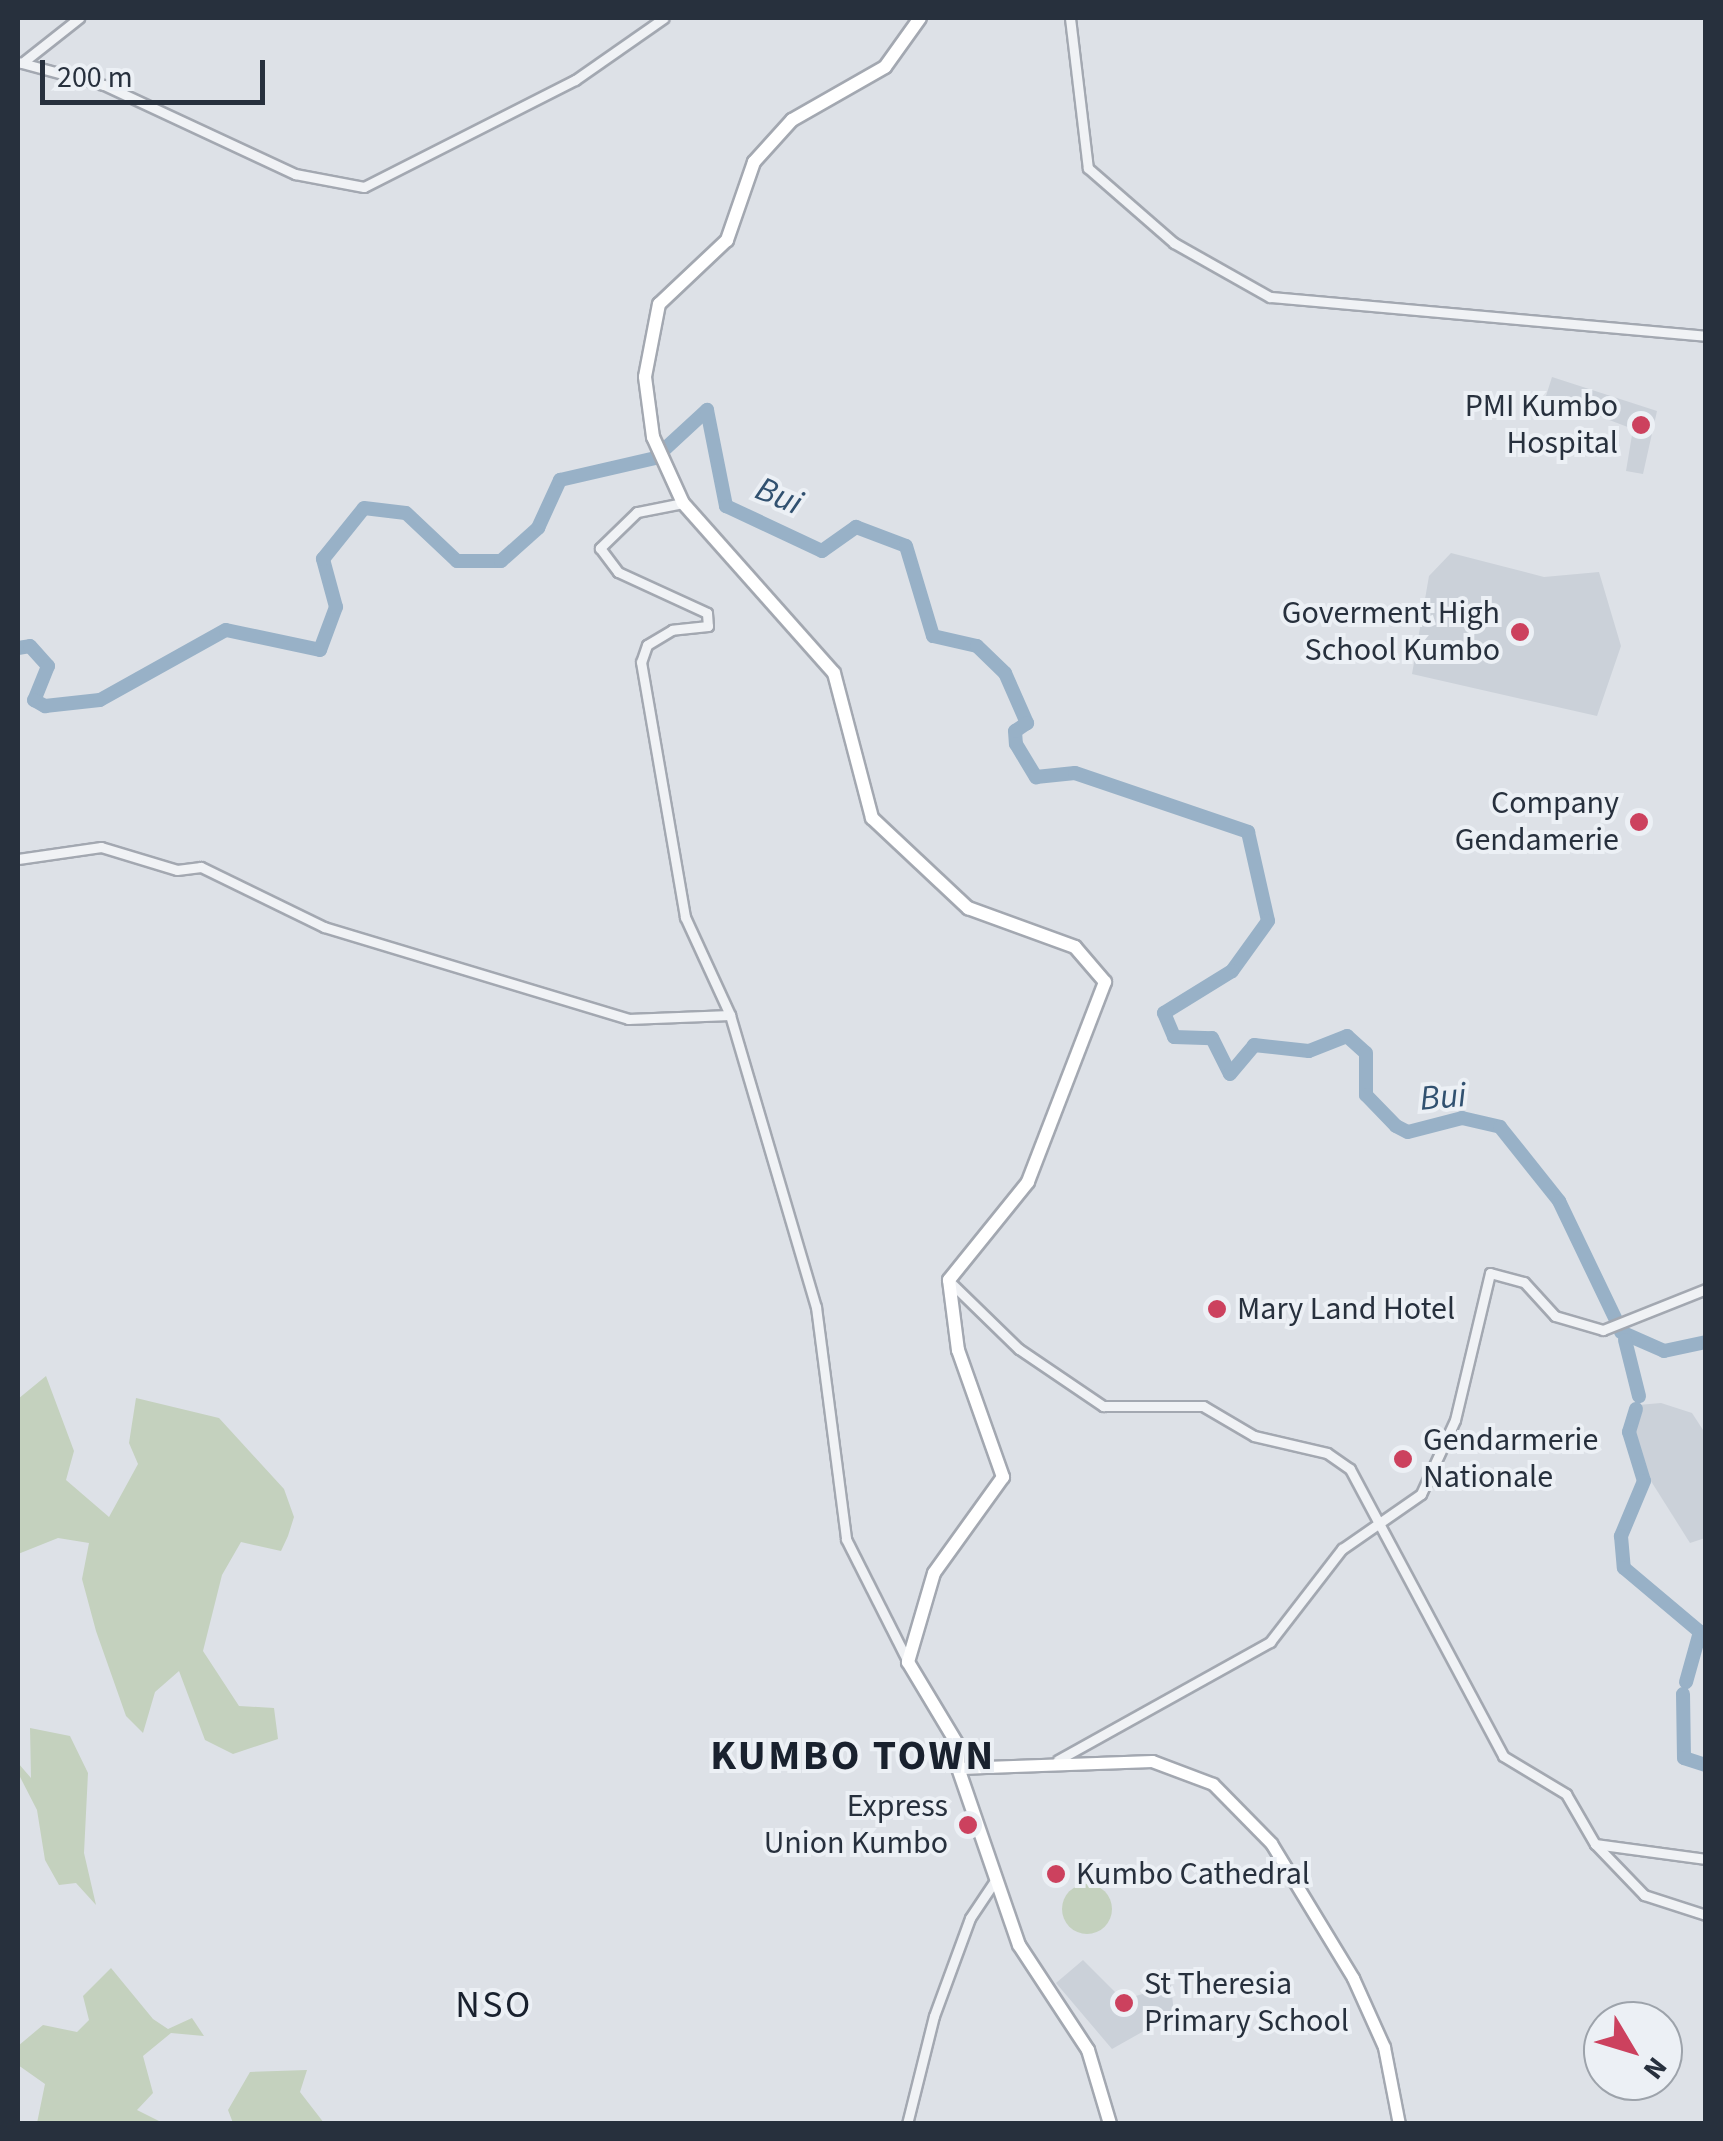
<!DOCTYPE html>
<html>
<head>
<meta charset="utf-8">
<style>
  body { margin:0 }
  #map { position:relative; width:1723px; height:2141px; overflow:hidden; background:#dde1e7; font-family:"Source Sans 3",sans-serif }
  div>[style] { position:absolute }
  .built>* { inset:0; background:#cbd1d9 }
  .green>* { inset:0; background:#c4d1be }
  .round { border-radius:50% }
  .river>* { height:14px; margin:-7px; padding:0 7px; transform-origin:7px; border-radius:7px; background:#98b1c7 }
  .roads { filter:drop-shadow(2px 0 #a3a8b1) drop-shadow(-2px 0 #a3a8b1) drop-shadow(0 2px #a3a8b1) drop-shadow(0 -2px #a3a8b1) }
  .minor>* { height:9px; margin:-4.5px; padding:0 4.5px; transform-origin:4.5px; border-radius:4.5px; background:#f0f2f5 }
  .major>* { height:11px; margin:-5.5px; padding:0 5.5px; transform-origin:5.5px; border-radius:5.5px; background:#fff }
  .highway>* { height:12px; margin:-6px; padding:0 6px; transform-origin:6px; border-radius:6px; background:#fff }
  .dots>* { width:28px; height:28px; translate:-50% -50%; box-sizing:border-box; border:5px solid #ecf0f5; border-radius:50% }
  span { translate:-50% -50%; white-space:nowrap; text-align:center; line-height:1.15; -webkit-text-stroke:8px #ecf0f5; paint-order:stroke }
  .poi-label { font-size:32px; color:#27303d }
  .right { translate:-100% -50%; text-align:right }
  .left { translate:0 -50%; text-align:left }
  .water-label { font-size:35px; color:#315170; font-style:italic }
  .quarter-label { font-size:38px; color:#19212e; letter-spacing:2.5px }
  .district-label { font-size:42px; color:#19212e; font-weight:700; letter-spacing:2.5px }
  .frame { position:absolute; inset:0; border:20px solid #27303d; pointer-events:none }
  .north { position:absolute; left:1583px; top:2001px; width:100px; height:100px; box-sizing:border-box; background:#ecf0f5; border:2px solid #9da3ab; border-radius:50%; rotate:128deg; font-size:28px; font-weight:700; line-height:40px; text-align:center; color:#27303d }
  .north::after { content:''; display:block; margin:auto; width:35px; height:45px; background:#cc415e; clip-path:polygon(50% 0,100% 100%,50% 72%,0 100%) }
  .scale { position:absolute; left:40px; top:60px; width:225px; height:45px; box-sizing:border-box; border:5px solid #27303d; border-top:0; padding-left:12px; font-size:30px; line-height:35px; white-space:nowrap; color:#27303d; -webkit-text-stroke:8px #ecf0f5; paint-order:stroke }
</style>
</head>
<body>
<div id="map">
  <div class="built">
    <div style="clip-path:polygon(1552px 377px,1657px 411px,1643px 474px,1626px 471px,1633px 429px,1546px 396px)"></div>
    <div style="clip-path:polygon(1451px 553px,1544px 577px,1599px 572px,1621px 646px,1597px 716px,1412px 674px,1429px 576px)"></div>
    <div style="clip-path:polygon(1661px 1403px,1692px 1413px,1705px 1433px,1705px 1538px,1690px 1543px,1632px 1451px,1638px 1405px)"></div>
    <div style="clip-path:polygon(1083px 1960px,1123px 2000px,1171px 1985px,1174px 2014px,1112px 2049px,1056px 1983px)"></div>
  </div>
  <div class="green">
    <div style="clip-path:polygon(46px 1376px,74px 1451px,66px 1480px,109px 1517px,138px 1464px,129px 1443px,136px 1398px,219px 1418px,284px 1489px,294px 1517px,288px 1536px,281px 1551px,241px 1542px,222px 1575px,203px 1651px,239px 1706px,274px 1708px,278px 1739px,233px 1754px,205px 1740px,179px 1671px,155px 1692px,143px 1733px,126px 1716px,96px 1631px,82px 1579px,89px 1543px,58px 1538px,18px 1554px,18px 1399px)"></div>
    <div style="clip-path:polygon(30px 1728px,70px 1736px,88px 1773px,84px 1853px,96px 1905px,76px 1883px,59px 1885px,45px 1860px,37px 1810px,18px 1773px,18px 1763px,31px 1778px)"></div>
    <div class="round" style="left:1062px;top:1884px;width:50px;height:50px"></div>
    <div style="clip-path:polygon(111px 1968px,153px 2019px,168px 2029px,192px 2018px,204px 2036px,171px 2033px,143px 2056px,153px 2093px,137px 2110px,163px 2123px,37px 2123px,45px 2084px,18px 2065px,18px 2046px,43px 2025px,77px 2032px,89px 2020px,83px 1996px)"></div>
    <div style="clip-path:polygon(307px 2070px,300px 2092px,324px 2123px,233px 2123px,228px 2110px,250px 2072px)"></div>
  </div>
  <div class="river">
    <div style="left:18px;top:648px;width:12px;rotate:-9deg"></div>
    <div style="left:30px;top:646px;width:27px;rotate:48deg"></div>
    <div style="left:48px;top:666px;width:37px;rotate:112deg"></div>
    <div style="left:34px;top:700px;width:13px;rotate:29deg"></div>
    <div style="left:45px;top:706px;width:55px;rotate:-6.2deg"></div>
    <div style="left:100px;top:700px;width:144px;rotate:-29.1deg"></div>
    <div style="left:226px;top:630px;width:96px;rotate:12deg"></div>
    <div style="left:320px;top:650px;width:46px;rotate:-69.6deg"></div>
    <div style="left:336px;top:607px;width:50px;rotate:-105.2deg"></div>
    <div style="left:323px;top:559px;width:65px;rotate:-51.2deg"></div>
    <div style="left:364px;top:508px;width:42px;rotate:6.8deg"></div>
    <div style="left:406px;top:513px;width:70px;rotate:43.3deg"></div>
    <div style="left:457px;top:561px;width:44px"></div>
    <div style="left:501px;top:561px;width:50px;rotate:-41.7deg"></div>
    <div style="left:538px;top:528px;width:53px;rotate:-65.4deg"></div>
    <div style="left:560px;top:480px;width:98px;rotate:-13deg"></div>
    <div style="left:655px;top:458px;width:71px;rotate:-42.7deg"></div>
    <div style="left:707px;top:410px;width:98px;rotate:78.8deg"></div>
    <div style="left:726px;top:506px;width:106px;rotate:25.1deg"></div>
    <div style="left:822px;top:551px;width:42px;rotate:-35.2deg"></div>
    <div style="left:856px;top:527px;width:53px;rotate:20.8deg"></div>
    <div style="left:906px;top:546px;width:94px;rotate:73.3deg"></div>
    <div style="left:933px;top:636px;width:45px;rotate:12.8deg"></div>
    <div style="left:977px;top:646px;width:39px;rotate:44deg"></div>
    <div style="left:1005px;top:673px;width:55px;rotate:66.3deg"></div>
    <div style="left:1027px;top:723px;width:14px;rotate:146deg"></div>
    <div style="left:1015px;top:731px;width:13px;rotate:86deg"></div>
    <div style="left:1016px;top:744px;width:39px;rotate:59deg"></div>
    <div style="left:1036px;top:777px;width:39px;rotate:-6deg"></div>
    <div style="left:1075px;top:773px;width:183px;rotate:18.8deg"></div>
    <div style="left:1248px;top:832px;width:91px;rotate:77.3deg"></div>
    <div style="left:1268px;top:921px;width:62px;rotate:125.8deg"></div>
    <div style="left:1232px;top:971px;width:80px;rotate:148.3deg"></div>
    <div style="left:1164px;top:1013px;width:26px;rotate:67deg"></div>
    <div style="left:1174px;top:1037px;width:38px;rotate:2deg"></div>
    <div style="left:1212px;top:1038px;width:40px;rotate:63.4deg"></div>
    <div style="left:1230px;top:1074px;width:38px;rotate:-50deg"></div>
    <div style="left:1254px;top:1045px;width:55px;rotate:6.2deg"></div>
    <div style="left:1309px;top:1051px;width:41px;rotate:-21.5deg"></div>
    <div style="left:1347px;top:1036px;width:25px;rotate:42deg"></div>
    <div style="left:1366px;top:1053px;width:42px;rotate:90deg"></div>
    <div style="left:1366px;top:1095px;width:43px;rotate:45.9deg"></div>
    <div style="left:1396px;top:1126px;width:13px;rotate:27deg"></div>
    <div style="left:1408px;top:1132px;width:56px;rotate:-14.5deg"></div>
    <div style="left:1462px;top:1118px;width:39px;rotate:13deg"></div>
    <div style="left:1500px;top:1127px;width:95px;rotate:51.4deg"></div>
    <div style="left:1559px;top:1201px;width:132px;rotate:64.4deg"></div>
    <div style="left:1621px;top:1332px;width:47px;rotate:23.8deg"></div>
    <div style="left:1664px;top:1351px;width:43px;rotate:-12.1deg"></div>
    <div style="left:1625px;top:1340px;width:58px;rotate:76deg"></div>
    <div style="left:1636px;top:1409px;width:24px;rotate:107deg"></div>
    <div style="left:1629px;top:1432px;width:51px;rotate:73deg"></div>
    <div style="left:1644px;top:1481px;width:60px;rotate:112.7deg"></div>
    <div style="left:1621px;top:1536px;width:32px;rotate:85deg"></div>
    <div style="left:1624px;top:1568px;width:99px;rotate:40.1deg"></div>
    <div style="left:1700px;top:1632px;width:52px;rotate:105.6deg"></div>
    <div style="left:1683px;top:1694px;width:64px;rotate:89.1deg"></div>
    <div style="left:1684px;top:1758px;width:23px;rotate:18deg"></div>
  </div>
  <div class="roads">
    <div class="minor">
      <div style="left:1070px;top:18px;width:151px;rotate:83.2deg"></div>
      <div style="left:1088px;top:168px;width:114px;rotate:41.1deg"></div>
      <div style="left:1174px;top:243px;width:110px;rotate:29.4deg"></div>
      <div style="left:1270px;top:297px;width:438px;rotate:5.1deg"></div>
      <div style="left:18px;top:62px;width:89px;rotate:15deg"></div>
      <div style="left:104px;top:85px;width:211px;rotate:25deg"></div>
      <div style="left:295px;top:174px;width:70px;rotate:10.7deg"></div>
      <div style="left:364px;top:187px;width:237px;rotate:-26.9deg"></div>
      <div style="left:575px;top:80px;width:108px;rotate:-34.9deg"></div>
      <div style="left:22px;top:63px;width:73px;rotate:-38.3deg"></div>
      <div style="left:683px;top:503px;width:47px;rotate:168.9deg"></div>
      <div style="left:637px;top:512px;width:52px;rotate:135.8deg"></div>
      <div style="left:600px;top:548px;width:30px;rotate:53deg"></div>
      <div style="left:618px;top:572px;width:98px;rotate:24.7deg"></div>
      <div style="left:707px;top:613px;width:13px;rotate:86deg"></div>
      <div style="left:708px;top:626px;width:36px;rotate:174deg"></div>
      <div style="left:672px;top:630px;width:29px;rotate:149deg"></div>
      <div style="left:647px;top:645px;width:18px;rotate:109deg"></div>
      <div style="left:641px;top:662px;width:259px;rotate:80.2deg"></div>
      <div style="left:685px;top:917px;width:108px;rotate:65.3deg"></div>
      <div style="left:18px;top:859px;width:84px;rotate:-8.2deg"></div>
      <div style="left:101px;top:847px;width:79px;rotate:16.8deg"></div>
      <div style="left:177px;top:870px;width:24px;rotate:-7deg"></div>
      <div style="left:201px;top:867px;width:137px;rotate:26deg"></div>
      <div style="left:324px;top:927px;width:318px;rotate:16.8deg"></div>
      <div style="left:628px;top:1019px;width:102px;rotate:-2.2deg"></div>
      <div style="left:730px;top:1015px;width:304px;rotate:73.6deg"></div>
      <div style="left:816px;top:1307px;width:234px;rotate:82.6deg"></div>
      <div style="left:846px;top:1539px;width:138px;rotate:63.2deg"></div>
      <div style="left:950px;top:1282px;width:96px;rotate:44.2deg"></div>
      <div style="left:1019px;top:1349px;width:102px;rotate:34.2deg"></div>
      <div style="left:1103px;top:1406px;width:100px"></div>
      <div style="left:1203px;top:1406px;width:59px;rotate:30.5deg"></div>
      <div style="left:1254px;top:1436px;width:75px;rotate:13.1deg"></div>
      <div style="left:1327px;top:1453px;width:28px;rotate:35deg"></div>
      <div style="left:1350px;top:1469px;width:325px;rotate:61.9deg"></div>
      <div style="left:1503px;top:1756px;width:74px;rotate:31.1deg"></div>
      <div style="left:1566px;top:1794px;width:58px;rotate:59.9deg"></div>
      <div style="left:1595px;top:1844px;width:71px;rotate:46.1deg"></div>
      <div style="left:1644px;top:1895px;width:65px;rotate:17.9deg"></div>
      <div style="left:1058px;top:1760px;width:243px;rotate:-29.1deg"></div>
      <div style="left:1270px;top:1642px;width:118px;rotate:-52.3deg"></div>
      <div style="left:1342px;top:1549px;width:96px;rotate:-34.8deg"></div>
      <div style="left:1421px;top:1494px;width:81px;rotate:-65.3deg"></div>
      <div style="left:1455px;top:1420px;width:151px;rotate:-76.6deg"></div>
      <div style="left:1490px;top:1273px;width:35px;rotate:15deg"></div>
      <div style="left:1524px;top:1282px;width:46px;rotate:47.6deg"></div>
      <div style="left:1555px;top:1316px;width:50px;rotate:16.3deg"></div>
      <div style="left:1603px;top:1330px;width:111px;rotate:-21.7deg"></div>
      <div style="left:1595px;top:1844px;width:112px;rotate:7.7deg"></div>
      <div style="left:907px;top:2124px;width:111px;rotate:-76deg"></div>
      <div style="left:934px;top:2016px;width:104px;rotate:-69.8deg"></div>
      <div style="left:970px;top:1918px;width:47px;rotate:-56.3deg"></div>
    </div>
    <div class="major">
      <div style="left:958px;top:1768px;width:194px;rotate:-2.1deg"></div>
      <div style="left:1152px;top:1761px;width:65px;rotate:20.7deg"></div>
      <div style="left:1213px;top:1784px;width:83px;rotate:45.5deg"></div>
      <div style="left:1271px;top:1843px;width:158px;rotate:58.7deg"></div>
      <div style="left:1353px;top:1978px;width:76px;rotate:65.8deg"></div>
      <div style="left:1384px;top:2047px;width:78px;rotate:79deg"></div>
    </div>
    <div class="highway">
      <div style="left:920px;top:18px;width:60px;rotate:125.5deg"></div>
      <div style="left:885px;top:67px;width:107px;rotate:150.3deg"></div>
      <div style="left:792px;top:120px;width:57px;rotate:132.1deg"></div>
      <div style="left:754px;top:162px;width:83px;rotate:109.1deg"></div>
      <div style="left:727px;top:240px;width:93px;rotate:136.7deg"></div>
      <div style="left:659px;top:304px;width:74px;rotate:100.9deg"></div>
      <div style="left:645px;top:377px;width:61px;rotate:82.4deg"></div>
      <div style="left:653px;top:437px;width:72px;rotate:65.6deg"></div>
      <div style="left:683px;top:503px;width:227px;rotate:48.4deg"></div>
      <div style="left:834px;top:673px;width:150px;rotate:75.3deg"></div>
      <div style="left:872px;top:818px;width:132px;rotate:43.2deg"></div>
      <div style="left:968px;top:908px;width:114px;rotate:20deg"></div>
      <div style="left:1075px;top:947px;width:46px;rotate:49.4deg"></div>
      <div style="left:1105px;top:982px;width:214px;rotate:111.1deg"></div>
      <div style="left:1028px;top:1182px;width:126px;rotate:128.9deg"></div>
      <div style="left:949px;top:1280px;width:71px;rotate:82.7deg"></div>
      <div style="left:958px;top:1350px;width:135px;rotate:70.5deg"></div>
      <div style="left:1003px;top:1477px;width:118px;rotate:125.7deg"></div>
      <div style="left:934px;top:1573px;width:93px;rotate:106.3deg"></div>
      <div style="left:908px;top:1662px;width:99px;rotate:59deg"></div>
      <div style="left:959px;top:1747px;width:21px;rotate:93deg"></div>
      <div style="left:958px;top:1768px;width:187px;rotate:71deg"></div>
      <div style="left:1019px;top:1945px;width:126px;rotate:56.7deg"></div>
      <div style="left:1088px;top:2050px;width:77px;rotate:73.4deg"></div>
    </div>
  </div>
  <div class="dots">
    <div style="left:1641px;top:425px;background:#cc415e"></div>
    <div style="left:1520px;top:632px;background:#cc415e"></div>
    <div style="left:1639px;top:822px;background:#cc415e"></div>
    <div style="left:1217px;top:1309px;background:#cc415e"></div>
    <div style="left:1403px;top:1459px;background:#cc415e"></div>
    <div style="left:968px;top:1825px;background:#cc415e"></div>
    <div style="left:1056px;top:1874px;background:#cc415e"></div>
    <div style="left:1124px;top:2003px;background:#cc415e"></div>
  </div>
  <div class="poi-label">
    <span class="right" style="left:1618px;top:425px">PMI Kumbo<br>Hospital</span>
    <span class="right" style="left:1500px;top:632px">Goverment High<br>School Kumbo</span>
    <span class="right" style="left:1619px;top:822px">Company<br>Gendamerie</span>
    <span class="left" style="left:1237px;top:1309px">Mary Land Hotel</span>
    <span class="left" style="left:1423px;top:1459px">Gendarmerie<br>Nationale</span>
    <span class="right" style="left:948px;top:1825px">Express<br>Union Kumbo</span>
    <span class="left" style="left:1076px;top:1874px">Kumbo Cathedral</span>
    <span class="left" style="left:1144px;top:2003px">St Theresia<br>Primary School</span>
  </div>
  <div class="water-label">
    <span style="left:779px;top:496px;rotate:23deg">Bui</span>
    <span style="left:1443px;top:1097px;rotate:-5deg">Bui</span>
  </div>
  <div class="quarter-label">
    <span style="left:494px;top:2006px">NSO</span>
  </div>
  <div class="district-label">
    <span style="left:853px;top:1756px">KUMBO TOWN</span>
  </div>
  <div class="frame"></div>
  <div class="north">N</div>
  <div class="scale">200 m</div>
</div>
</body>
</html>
